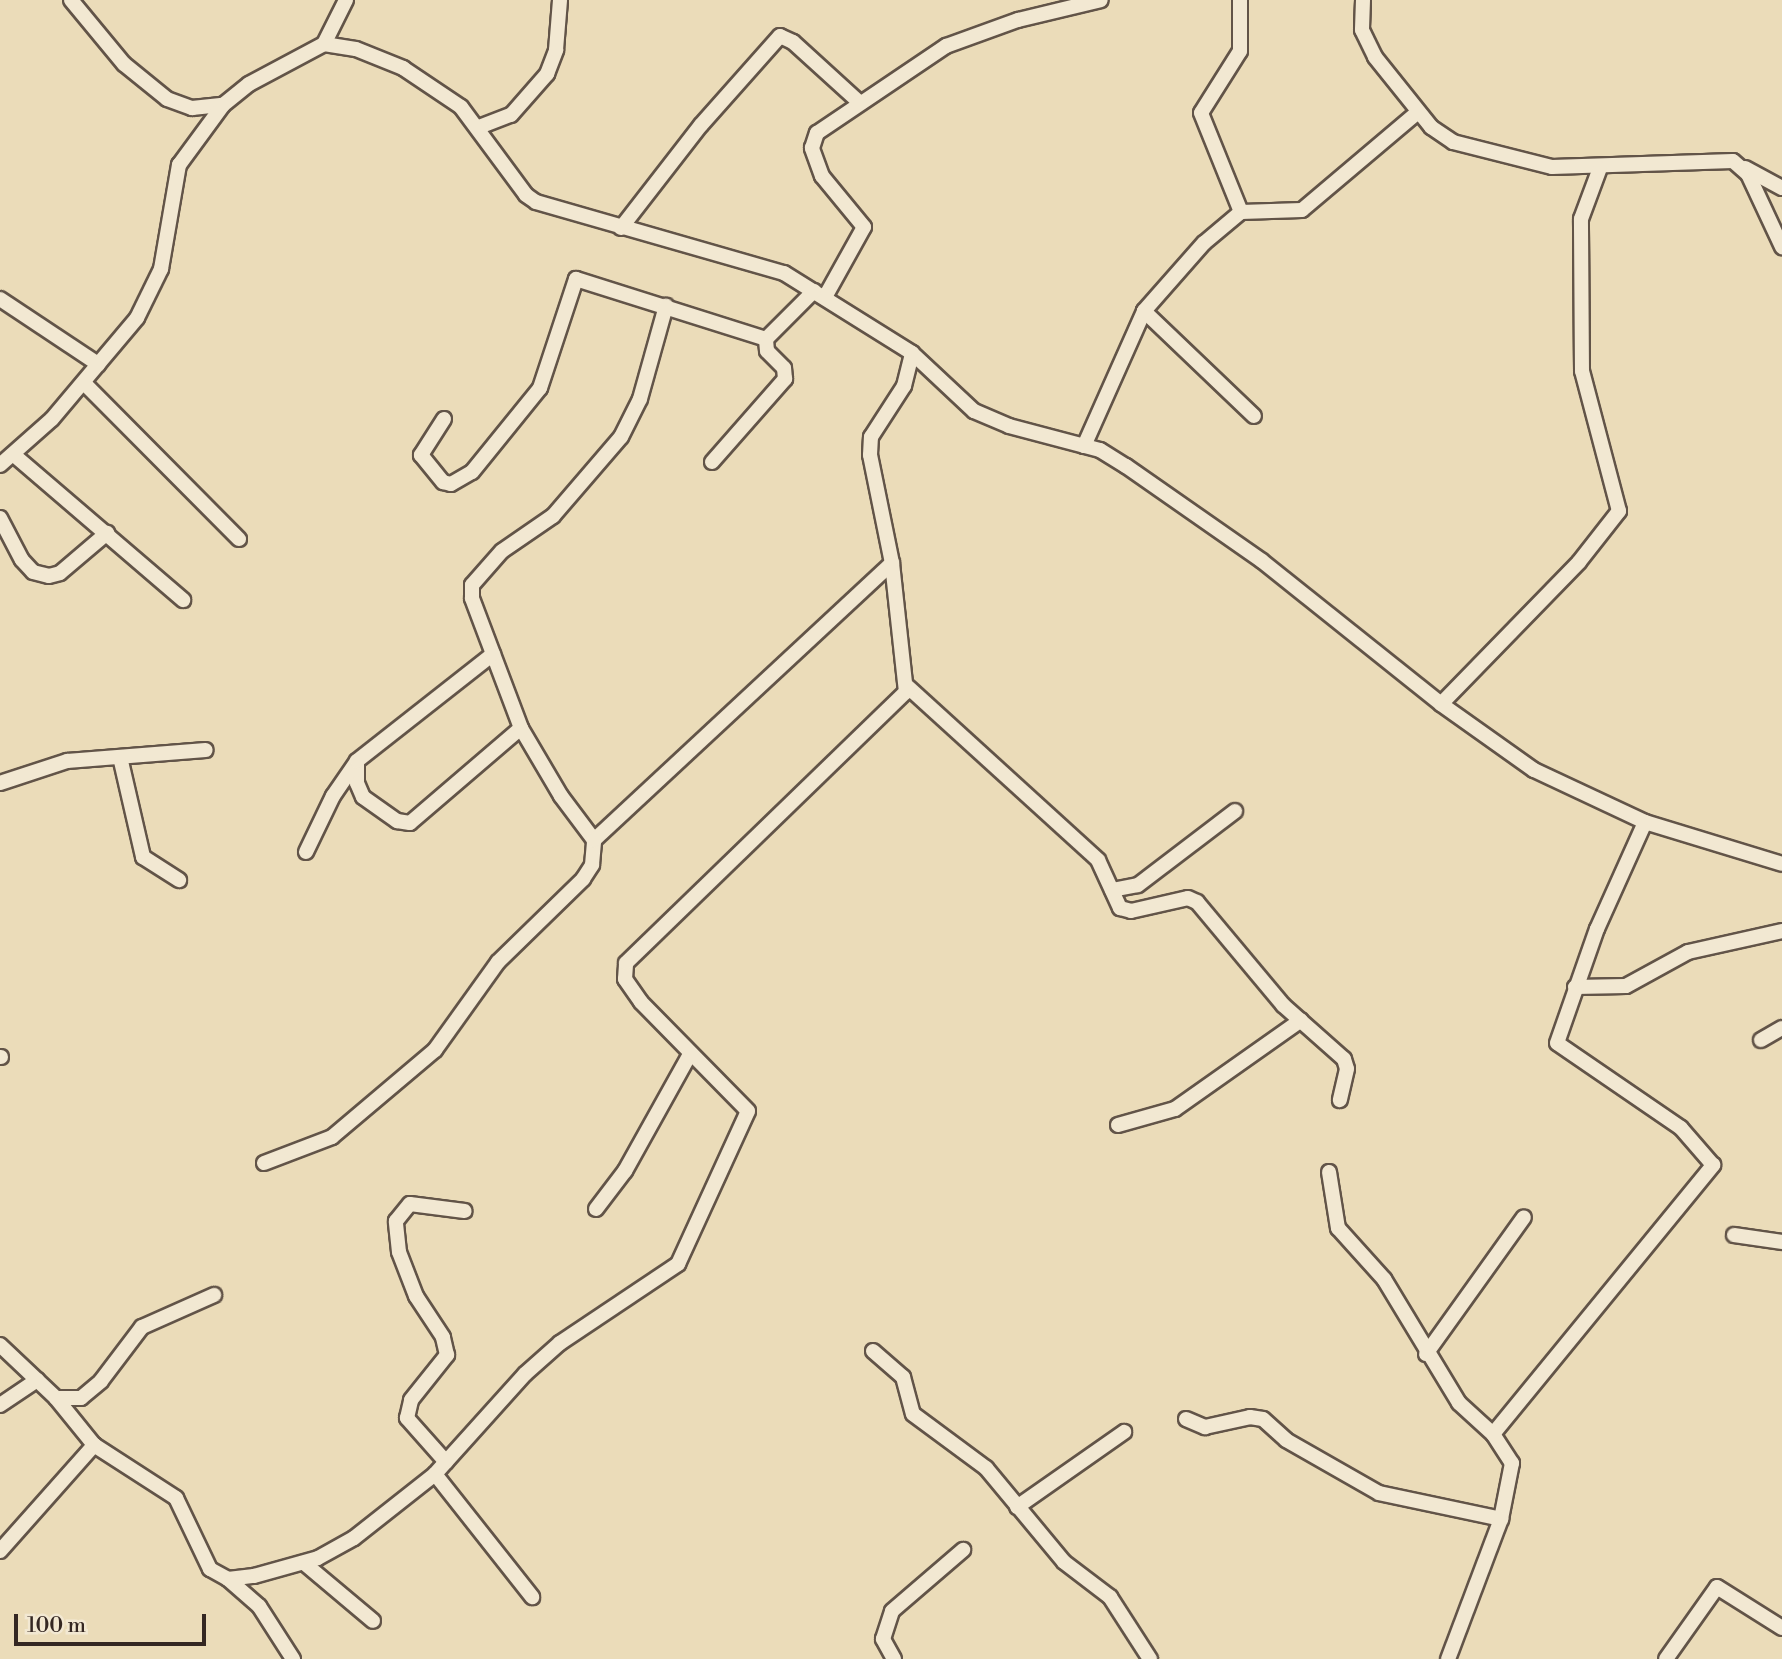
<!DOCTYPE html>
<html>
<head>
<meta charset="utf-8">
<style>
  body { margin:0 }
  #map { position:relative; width:1782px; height:1659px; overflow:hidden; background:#ebdcb9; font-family:"Libre Bodoni",serif }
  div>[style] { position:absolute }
  .roads { filter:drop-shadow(2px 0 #625448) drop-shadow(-2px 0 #625448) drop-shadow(0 2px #625448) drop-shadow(0 -2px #625448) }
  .minor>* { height:14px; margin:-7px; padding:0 7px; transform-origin:7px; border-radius:7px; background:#f2e8d2 }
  span { translate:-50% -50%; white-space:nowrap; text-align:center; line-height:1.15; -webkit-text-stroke:5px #f2e8d2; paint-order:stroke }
  .scale { position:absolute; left:14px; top:1614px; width:192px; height:32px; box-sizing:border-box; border:4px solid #342722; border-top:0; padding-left:9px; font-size:21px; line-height:24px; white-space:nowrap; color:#342722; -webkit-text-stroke:5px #f2e8d2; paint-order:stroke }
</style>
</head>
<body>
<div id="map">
  <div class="roads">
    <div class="minor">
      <div style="left:71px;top:0;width:83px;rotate:50.4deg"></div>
      <div style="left:124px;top:64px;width:55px;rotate:39.1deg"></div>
      <div style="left:167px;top:99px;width:27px;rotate:20deg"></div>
      <div style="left:192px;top:108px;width:31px;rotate:-6deg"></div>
      <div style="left:223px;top:105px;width:33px;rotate:-39deg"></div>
      <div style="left:249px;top:84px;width:85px;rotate:-28.1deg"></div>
      <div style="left:324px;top:44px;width:32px;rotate:9deg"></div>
      <div style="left:356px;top:49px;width:51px;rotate:22deg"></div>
      <div style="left:403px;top:68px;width:70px;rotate:33.9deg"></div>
      <div style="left:461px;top:107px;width:109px;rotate:53.5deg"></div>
      <div style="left:526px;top:195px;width:12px;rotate:35deg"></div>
      <div style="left:536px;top:202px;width:258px;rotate:16deg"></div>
      <div style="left:784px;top:273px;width:151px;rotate:32deg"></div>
      <div style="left:912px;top:353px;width:85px;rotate:43.1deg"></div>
      <div style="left:974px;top:411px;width:38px;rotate:23deg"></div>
      <div style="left:1009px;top:426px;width:94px;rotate:14.8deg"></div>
      <div style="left:1100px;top:450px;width:31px;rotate:32deg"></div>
      <div style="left:1126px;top:466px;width:166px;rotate:34.9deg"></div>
      <div style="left:1262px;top:561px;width:229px;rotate:38.6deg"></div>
      <div style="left:1441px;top:704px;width:114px;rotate:35.4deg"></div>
      <div style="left:1534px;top:770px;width:123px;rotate:25.1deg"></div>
      <div style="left:1645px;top:822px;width:143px;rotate:17deg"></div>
      <div style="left:1240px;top:0;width:51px;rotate:90deg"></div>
      <div style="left:1240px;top:51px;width:73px;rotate:122.2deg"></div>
      <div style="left:1201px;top:113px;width:107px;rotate:68deg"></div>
      <div style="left:1363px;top:0;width:30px;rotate:92deg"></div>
      <div style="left:1362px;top:30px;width:30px;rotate:64deg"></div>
      <div style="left:1375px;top:57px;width:90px;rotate:51.3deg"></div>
      <div style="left:1431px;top:127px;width:27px;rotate:34deg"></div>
      <div style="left:1453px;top:142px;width:102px;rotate:14.2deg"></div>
      <div style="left:1552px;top:167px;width:181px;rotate:-1.9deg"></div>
      <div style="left:1733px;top:161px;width:20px;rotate:41deg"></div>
      <div style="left:1748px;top:174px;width:81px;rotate:65deg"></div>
      <div style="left:324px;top:44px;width:49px;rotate:-63.4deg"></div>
      <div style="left:479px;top:127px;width:34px;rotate:-21deg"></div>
      <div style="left:511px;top:115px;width:55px;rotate:-48.7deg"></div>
      <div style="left:547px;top:74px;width:26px;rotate:-69deg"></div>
      <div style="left:556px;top:50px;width:50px;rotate:-85.4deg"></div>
      <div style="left:1745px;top:168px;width:42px;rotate:28.4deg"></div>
      <div style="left:621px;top:228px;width:130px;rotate:-52.2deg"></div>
      <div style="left:701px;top:125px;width:119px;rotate:-48.4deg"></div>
      <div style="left:780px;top:36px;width:14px;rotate:25deg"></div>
      <div style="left:793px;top:42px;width:89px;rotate:42.3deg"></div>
      <div style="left:825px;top:297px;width:80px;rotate:-60.9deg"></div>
      <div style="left:864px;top:227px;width:66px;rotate:-129.5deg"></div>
      <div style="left:822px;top:176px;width:30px;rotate:-110deg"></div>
      <div style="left:812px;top:148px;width:16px;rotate:-72deg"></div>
      <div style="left:817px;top:133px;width:156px;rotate:-34deg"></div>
      <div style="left:946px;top:46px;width:77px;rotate:-19.9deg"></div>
      <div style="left:1018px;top:20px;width:85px;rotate:-13.5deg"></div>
      <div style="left:0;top:299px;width:118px;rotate:33.6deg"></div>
      <div style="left:1144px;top:311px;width:152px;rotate:43.7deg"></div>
      <div style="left:84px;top:383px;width:220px;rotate:45.2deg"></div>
      <div style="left:444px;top:419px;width:43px;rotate:122.6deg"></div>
      <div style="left:421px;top:455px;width:35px;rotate:51deg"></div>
      <div style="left:443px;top:482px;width:8px;rotate:14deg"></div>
      <div style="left:451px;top:484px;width:24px;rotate:-30deg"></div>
      <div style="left:472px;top:472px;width:108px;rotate:-51deg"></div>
      <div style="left:540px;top:388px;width:115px;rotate:-71.7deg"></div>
      <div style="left:576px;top:279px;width:199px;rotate:17.5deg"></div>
      <div style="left:766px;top:339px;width:68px;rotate:-45deg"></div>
      <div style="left:1084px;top:446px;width:148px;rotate:-66deg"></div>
      <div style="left:1144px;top:311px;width:91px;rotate:-48.6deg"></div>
      <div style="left:1204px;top:243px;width:48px;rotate:-40deg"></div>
      <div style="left:1241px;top:212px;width:61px;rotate:-1.9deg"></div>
      <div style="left:1302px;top:210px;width:152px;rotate:-40.2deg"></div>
      <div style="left:14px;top:455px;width:223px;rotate:40.6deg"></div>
      <div style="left:712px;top:462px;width:111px;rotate:-48.7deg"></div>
      <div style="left:785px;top:379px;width:11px;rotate:-95deg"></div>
      <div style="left:784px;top:368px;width:24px;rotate:-135deg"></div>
      <div style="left:767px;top:351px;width:12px;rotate:-95deg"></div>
      <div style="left:0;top:465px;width:69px;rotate:-41.5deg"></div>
      <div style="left:52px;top:419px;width:132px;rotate:-49.9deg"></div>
      <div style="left:137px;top:318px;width:55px;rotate:-63.9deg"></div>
      <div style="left:161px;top:269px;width:106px;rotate:-80.2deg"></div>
      <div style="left:179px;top:165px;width:74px;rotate:-53.7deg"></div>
      <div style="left:0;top:518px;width:47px;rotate:62.4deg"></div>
      <div style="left:22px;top:560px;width:16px;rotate:47deg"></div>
      <div style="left:33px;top:572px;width:16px;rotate:14deg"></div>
      <div style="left:49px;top:576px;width:11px;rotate:-15deg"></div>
      <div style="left:60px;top:573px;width:62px;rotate:-40.4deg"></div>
      <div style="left:908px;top:687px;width:257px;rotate:42.3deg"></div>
      <div style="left:1098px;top:860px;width:53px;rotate:65.4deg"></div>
      <div style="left:1120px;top:908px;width:11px;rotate:15deg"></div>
      <div style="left:1131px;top:911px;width:58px;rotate:-12.8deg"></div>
      <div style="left:1188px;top:898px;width:10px;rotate:24deg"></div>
      <div style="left:1197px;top:902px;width:134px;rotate:50.1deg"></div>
      <div style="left:1283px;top:1005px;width:81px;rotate:41.5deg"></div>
      <div style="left:1344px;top:1059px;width:10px;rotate:73deg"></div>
      <div style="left:1347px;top:1069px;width:32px;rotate:103deg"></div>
      <div style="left:1441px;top:704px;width:198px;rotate:-45.8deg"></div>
      <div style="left:1579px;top:562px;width:65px;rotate:-51.9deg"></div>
      <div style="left:1619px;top:511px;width:145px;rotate:-104.8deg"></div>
      <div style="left:1582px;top:371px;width:152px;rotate:-90.4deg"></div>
      <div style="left:1581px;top:219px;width:54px;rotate:-69.6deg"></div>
      <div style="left:120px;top:757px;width:103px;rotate:77deg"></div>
      <div style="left:143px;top:857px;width:43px;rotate:32.6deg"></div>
      <div style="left:357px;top:761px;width:22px;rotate:90deg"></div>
      <div style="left:357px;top:783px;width:15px;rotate:67deg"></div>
      <div style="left:363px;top:797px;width:42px;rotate:35.2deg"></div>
      <div style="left:397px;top:821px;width:13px;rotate:9deg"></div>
      <div style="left:410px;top:823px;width:146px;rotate:-40.6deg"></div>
      <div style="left:0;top:783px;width:71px;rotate:-18.2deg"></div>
      <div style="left:67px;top:761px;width:139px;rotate:-4.5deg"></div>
      <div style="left:594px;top:840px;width:55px;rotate:-126.9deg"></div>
      <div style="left:561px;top:796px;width:79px;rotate:-120.5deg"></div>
      <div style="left:521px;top:728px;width:139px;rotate:-110.7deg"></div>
      <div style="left:472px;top:598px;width:13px;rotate:-90deg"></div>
      <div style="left:472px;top:585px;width:45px;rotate:-48.6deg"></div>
      <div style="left:502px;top:551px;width:62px;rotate:-34.5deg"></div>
      <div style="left:553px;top:516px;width:104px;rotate:-49.3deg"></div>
      <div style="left:621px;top:437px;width:42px;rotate:-63.4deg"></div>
      <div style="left:640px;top:399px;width:97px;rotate:-74.4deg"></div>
      <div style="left:306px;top:852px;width:62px;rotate:-64.3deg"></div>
      <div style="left:333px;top:796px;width:42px;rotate:-55.6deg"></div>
      <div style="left:357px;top:761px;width:173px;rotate:-38.2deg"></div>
      <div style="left:1112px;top:890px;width:26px;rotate:-11deg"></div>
      <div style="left:1138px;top:885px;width:122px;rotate:-37.3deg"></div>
      <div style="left:1575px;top:987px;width:51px;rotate:-1.1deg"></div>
      <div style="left:1626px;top:986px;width:71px;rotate:-28.7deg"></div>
      <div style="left:1688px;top:952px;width:96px;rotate:-12.6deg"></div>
      <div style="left:1761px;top:1040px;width:24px;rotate:-30deg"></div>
      <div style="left:0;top:1057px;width:1px"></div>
      <div style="left:1118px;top:1125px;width:59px;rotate:-15.7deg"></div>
      <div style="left:1175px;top:1109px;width:154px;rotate:-35.2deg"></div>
      <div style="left:264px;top:1163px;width:73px;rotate:-20.9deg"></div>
      <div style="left:332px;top:1137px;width:135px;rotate:-40.2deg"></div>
      <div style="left:435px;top:1050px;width:108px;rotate:-54.4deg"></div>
      <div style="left:498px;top:962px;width:119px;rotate:-44.3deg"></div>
      <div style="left:583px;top:879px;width:17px;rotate:-57deg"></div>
      <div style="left:592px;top:865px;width:25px;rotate:-85deg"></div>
      <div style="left:594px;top:840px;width:407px;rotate:-42.9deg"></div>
      <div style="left:1329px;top:1172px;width:57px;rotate:80.9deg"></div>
      <div style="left:1338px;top:1228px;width:69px;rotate:48deg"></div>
      <div style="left:1384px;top:1279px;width:145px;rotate:58.8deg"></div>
      <div style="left:1459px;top:1403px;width:46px;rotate:42.4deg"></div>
      <div style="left:1493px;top:1434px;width:35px;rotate:57deg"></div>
      <div style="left:1512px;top:1463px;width:57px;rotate:101.1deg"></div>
      <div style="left:1501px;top:1519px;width:150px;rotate:110.7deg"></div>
      <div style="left:596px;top:1209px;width:48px;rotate:-52.7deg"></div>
      <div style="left:625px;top:1171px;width:134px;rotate:-60.9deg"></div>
      <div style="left:1734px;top:1235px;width:49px;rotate:8.3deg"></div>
      <div style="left:0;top:1345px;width:77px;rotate:43.4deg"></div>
      <div style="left:56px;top:1398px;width:60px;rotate:51deg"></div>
      <div style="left:94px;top:1445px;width:98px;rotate:32.9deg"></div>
      <div style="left:176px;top:1498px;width:79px;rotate:64.4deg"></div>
      <div style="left:210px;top:1569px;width:21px;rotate:29deg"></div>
      <div style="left:228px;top:1579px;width:26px;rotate:-7deg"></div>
      <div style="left:254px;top:1576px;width:66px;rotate:-15.7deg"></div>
      <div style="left:318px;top:1558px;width:41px;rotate:-29.1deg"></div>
      <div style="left:354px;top:1538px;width:103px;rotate:-38.3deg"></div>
      <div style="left:435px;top:1474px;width:135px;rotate:-48deg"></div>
      <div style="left:525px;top:1374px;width:47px;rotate:-41.5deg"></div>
      <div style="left:560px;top:1343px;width:142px;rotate:-33.8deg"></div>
      <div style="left:678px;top:1264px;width:168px;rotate:-65.4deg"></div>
      <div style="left:748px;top:1111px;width:153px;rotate:-134.5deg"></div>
      <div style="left:641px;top:1002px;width:28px;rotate:-125deg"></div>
      <div style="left:625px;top:979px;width:16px;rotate:-86deg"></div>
      <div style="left:626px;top:963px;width:390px;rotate:-44.1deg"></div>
      <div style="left:906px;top:692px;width:130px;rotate:-96.2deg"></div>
      <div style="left:892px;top:563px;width:110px;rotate:-101.5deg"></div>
      <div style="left:870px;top:455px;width:18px;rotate:-87deg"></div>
      <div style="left:871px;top:437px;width:61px;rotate:-57.1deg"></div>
      <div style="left:904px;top:386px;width:34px;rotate:-76deg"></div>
      <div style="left:873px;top:1351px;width:40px;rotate:41deg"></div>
      <div style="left:903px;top:1377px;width:38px;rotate:75deg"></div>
      <div style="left:913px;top:1414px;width:91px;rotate:36.5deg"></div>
      <div style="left:986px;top:1468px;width:122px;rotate:50.3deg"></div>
      <div style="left:1064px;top:1562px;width:58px;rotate:37.3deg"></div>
      <div style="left:1110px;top:1597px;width:74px;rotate:57.2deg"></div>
      <div style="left:1426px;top:1354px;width:168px;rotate:-54.4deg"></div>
      <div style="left:56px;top:1398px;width:25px"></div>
      <div style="left:81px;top:1398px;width:26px;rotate:-40deg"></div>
      <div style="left:101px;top:1381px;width:68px;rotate:-52.8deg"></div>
      <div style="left:142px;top:1327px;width:79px;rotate:-24deg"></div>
      <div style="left:0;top:1405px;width:45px;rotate:-34deg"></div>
      <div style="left:1186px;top:1419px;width:21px;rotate:23deg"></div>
      <div style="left:1205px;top:1427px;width:46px;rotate:-12.5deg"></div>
      <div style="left:1250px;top:1417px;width:13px;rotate:9deg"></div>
      <div style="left:1263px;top:1419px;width:31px;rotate:42deg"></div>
      <div style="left:1286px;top:1440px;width:107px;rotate:29.7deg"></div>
      <div style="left:1379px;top:1493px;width:125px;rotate:12deg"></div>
      <div style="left:1493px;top:1434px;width:348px;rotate:-50.7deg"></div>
      <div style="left:1713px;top:1165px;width:49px;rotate:-130.9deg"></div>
      <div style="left:1681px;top:1128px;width:150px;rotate:-145.6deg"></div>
      <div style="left:1557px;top:1043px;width:121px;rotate:-70.7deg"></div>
      <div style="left:1597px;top:929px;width:117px;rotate:-65.8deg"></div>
      <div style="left:446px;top:1462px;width:59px;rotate:-131.6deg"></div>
      <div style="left:407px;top:1418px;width:18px;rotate:-77deg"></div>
      <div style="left:411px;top:1400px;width:58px;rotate:-51.3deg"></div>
      <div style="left:447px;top:1355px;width:18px;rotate:-103deg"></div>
      <div style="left:443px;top:1337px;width:49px;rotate:-123.4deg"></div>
      <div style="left:416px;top:1296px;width:47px;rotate:-111.1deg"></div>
      <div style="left:399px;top:1252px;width:31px;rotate:-96deg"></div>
      <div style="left:396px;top:1221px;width:22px;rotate:-51deg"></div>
      <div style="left:410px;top:1204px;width:55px;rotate:7.3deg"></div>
      <div style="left:435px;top:1474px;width:157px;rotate:51.7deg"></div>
      <div style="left:1017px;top:1507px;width:131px;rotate:-35deg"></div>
      <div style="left:0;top:1551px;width:142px;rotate:-48.4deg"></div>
      <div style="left:304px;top:1563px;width:90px;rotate:40deg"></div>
      <div style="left:228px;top:1579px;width:41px;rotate:41.1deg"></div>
      <div style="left:259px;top:1606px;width:63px;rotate:57.3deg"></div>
      <div style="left:894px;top:1659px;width:23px;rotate:-119deg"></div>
      <div style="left:883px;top:1639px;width:29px;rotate:-72deg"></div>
      <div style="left:892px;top:1611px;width:94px;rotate:-40.7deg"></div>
      <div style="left:1666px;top:1659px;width:88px;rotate:-54.7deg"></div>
      <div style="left:1717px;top:1587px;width:77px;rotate:32.2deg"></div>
    </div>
  </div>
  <div class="scale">100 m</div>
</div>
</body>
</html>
